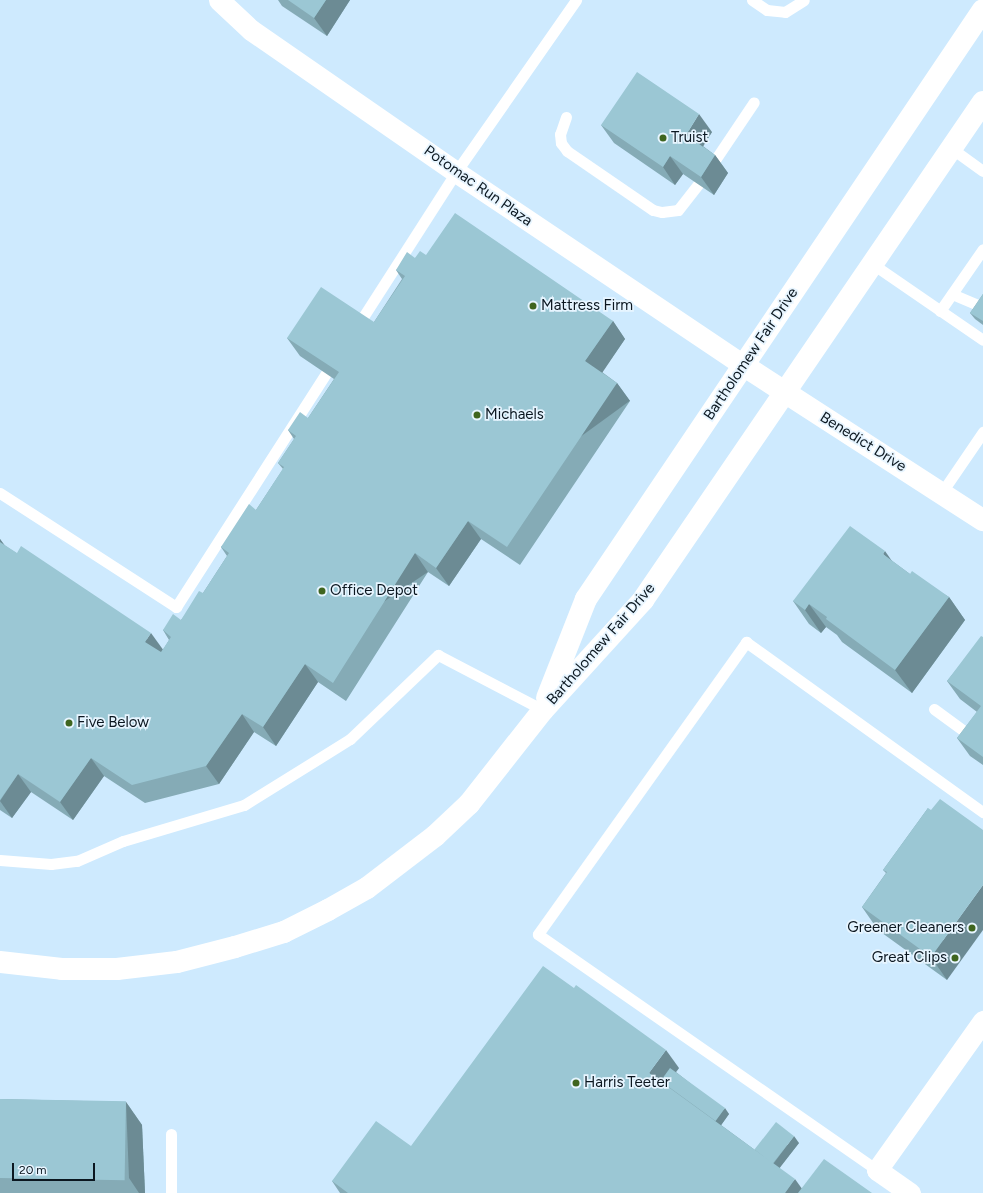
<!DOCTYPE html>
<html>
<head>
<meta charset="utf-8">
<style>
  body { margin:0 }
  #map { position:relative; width:983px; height:1193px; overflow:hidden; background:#ceeafe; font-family:Figtree,sans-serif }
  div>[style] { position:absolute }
  .service>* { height:11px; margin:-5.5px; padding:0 5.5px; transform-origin:5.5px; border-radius:5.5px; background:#fff }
  .minor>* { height:21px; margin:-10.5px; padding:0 10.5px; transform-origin:10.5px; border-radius:10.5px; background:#fff }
  .tertiary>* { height:22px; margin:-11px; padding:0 11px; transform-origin:11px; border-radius:11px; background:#fff }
  .wall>* { inset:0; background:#85abb6 }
  .shaded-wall>* { inset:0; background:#6c8b94; transform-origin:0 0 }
  .building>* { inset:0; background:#9bc7d4; transform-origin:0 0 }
  .dots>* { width:11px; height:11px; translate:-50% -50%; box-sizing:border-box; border:2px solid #e7f5ff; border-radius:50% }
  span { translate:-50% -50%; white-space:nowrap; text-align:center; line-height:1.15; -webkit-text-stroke:3.5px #e7f5ff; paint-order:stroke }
  .poi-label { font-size:15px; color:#0b1720 }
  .left { translate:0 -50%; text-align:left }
  .right { translate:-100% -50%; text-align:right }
  .street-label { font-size:15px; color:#0b1720 }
  .scale { position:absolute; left:12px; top:1163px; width:83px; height:18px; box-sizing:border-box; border:2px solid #0b1720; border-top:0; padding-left:5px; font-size:12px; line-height:14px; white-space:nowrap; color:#0b1720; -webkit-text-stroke:3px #e7f5ff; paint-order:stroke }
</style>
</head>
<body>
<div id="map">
  <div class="service">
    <div style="left:752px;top:0;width:18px;rotate:34deg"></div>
    <div style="left:767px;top:10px;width:18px;rotate:6deg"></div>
    <div style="left:785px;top:12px;width:22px;rotate:-32deg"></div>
    <div style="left:566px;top:117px;width:18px;rotate:109deg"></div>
    <div style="left:560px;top:134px;width:9px;rotate:84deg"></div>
    <div style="left:561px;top:143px;width:10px;rotate:53deg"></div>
    <div style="left:567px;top:151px;width:104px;rotate:34.5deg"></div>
    <div style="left:653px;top:210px;width:9px;rotate:13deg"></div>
    <div style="left:662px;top:212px;width:16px;rotate:-7deg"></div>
    <div style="left:678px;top:210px;width:33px;rotate:-52deg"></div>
    <div style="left:951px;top:148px;width:39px;rotate:36deg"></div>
    <div style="left:713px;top:163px;width:73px;rotate:-56.1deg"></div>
    <div style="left:874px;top:265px;width:132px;rotate:34.5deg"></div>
    <div style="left:952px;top:294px;width:34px;rotate:23deg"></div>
    <div style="left:940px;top:311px;width:75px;rotate:-55.3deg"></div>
    <div style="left:356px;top:328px;width:185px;rotate:-57.3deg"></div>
    <div style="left:456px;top:172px;width:210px;rotate:-55.1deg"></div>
    <div style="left:942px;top:492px;width:73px;rotate:-55.7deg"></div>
    <div style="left:0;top:493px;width:210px;rotate:32.9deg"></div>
    <div style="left:176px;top:607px;width:292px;rotate:-57.3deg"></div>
    <div style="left:934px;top:709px;width:51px;rotate:36.2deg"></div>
    <div style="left:0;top:860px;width:51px;rotate:4.5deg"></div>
    <div style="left:51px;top:864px;width:26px;rotate:-7deg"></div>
    <div style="left:77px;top:861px;width:50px;rotate:-23.5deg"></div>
    <div style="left:123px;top:841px;width:126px;rotate:-16.6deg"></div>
    <div style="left:244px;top:805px;width:125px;rotate:-31.9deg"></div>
    <div style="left:350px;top:739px;width:122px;rotate:-43.7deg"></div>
    <div style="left:438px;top:655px;width:119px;rotate:27.6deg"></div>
    <div style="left:877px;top:1170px;width:413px;rotate:-145.2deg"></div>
    <div style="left:538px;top:934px;width:359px;rotate:-54.5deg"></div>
    <div style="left:746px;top:642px;width:292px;rotate:35.7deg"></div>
    <div style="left:171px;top:1193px;width:59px;rotate:-90deg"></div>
  </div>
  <div class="minor">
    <div style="left:219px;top:0;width:44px;rotate:43.2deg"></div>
    <div style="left:251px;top:30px;width:249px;rotate:34.7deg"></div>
    <div style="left:456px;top:172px;width:346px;rotate:33.9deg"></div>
    <div style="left:910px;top:1193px;width:40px;rotate:-145.1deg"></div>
    <div style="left:877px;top:1170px;width:183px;rotate:-54.6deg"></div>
  </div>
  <div class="tertiary">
    <div style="left:743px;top:365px;width:286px;rotate:32.9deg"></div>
    <div style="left:547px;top:698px;width:106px;rotate:-68.5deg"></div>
    <div style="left:586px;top:599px;width:710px;rotate:-56.02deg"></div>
    <div style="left:0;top:962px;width:62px;rotate:6.4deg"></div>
    <div style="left:62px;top:969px;width:55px"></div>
    <div style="left:117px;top:969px;width:60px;rotate:-6.7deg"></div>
    <div style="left:177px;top:962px;width:60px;rotate:-14.5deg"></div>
    <div style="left:235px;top:947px;width:51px;rotate:-17deg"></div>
    <div style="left:284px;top:932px;width:49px;rotate:-26.6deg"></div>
    <div style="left:328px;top:910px;width:45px;rotate:-29.4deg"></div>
    <div style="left:367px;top:888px;width:86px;rotate:-37.4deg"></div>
    <div style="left:435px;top:836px;width:47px;rotate:-43.3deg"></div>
    <div style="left:469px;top:804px;width:120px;rotate:-51.8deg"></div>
    <div style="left:543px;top:710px;width:149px;rotate:-47.7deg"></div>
    <div style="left:643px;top:600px;width:603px;rotate:-55.68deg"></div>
  </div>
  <div class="wall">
    <div style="clip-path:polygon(278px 0,350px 0,327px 36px,282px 6px)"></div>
    <div style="clip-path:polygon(601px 125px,712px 132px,703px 146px,715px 155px,728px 173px,714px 195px,683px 174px,675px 185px,614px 143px)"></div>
    <div style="clip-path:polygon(426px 255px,613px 321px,625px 339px,602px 372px,617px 383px,630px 401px,520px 565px,481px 539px,449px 586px,428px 572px,346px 701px,318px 682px,276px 746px,254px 732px,219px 784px,145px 803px,104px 776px,73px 820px,31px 792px,12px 818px,0 810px,0 539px,4px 545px,163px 650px,169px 640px,163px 630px,181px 620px,203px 593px,227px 556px,221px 547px,256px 510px,283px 469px,278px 463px,294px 439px,288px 430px,308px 418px,334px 379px,300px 356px,287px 338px,374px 322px,402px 279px,396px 270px,415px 258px)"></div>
    <div style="clip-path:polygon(983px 294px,983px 325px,975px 319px,970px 313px)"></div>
    <div style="clip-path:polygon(891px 560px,910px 574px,949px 597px,965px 620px,912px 693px,842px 642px,837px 635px,826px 627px,821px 633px,809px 624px,793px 601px)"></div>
    <div style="clip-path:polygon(983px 637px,983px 765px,970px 756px,957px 738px,977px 712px,960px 699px,947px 681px)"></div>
    <div style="clip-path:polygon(928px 808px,947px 980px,878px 930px,862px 907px,886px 873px,883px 870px)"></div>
    <div style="clip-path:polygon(679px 1068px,676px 1072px,729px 1114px,721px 1125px,755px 1150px,799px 1143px,779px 1168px,802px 1189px,872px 1193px,340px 1193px,332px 1181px)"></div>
    <div style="clip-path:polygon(0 1099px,126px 1102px,142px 1125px,145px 1193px,0 1193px)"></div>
  </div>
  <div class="shaded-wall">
    <div style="clip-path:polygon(326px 0,350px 0,327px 36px,314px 18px)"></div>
    <div style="clip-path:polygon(699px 114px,712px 132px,699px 153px,686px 135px)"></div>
    <div style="clip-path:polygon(715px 155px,728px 173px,714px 195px,701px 177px)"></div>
    <div style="clip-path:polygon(670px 156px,683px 174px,675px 185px,663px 167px)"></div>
    <div style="clip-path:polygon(613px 321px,625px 339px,598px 379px,585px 361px)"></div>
    <div style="left:617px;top:383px;width:22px;height:197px;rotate:54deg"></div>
    <div style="clip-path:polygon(468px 521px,481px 539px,449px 586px,436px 568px)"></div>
    <div style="clip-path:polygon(0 539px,9px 551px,0 548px)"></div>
    <div style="clip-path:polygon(885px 551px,901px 574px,883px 554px)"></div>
    <div style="left:415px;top:553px;width:23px;height:154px;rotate:56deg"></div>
    <div style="clip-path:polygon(949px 597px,965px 620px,912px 693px,895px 670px)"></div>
    <div style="clip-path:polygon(809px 604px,826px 627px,821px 633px,805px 610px)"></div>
    <div style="clip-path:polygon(151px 633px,164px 651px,158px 660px,145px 642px)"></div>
    <div style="clip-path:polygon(305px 664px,318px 682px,276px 746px,263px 727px)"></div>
    <div style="clip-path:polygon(242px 714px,254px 732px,219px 784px,206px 766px)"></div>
    <div style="clip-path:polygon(91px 758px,104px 776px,73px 820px,60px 802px)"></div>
    <div style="clip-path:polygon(18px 774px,31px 792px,12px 818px,0 801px)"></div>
    <div style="clip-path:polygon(983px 885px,983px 930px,947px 980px,931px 957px)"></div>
    <div style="clip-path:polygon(666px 1050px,679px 1068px,663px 1089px,649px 1073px)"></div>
    <div style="clip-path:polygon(126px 1102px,142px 1125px,145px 1193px,139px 1193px,129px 1178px)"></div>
    <div style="clip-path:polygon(725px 1108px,729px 1114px,717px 1131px,712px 1125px)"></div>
    <div style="clip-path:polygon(794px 1136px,799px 1143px,775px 1174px,771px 1167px)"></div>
    <div style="clip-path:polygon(795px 1179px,805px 1193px,785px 1193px)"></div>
  </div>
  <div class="building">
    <div style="clip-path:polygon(288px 0,326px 0,314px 18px)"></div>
    <div style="clip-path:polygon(637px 72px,699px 114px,686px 135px,715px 155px,701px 177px,670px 156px,663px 167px,601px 125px)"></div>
    <div style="clip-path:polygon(455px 213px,613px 321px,585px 361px,617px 383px,507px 547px,468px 521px,436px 568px,415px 553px,333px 683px,305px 664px,263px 727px,242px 714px,206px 766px,132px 785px,91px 758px,60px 802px,18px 774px,0 800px,0 542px,17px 553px,21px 546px,151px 633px,145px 642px,161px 652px,171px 637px,163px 630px,173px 614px,181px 620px,199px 591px,203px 593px,229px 553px,221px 547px,249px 504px,256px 510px,284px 467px,278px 463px,296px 436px,288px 430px,300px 412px,308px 418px,339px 372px,287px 338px,321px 287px,374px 322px,405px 276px,396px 270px,407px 252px,415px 258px,420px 251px,426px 255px)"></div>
    <div style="clip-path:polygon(983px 294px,983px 321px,970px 313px)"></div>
    <div style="clip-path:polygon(850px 526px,885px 551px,883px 554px,910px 574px,912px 571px,949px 597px,895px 670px,826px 619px,827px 617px,809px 604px,805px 610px,793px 601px)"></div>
    <div style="clip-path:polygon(981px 636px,983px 637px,983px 757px,957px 738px,981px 706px,947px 681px)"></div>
    <div style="clip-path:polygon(940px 799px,983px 830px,983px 885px,931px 957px,862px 907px,887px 872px,883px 870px,928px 808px,931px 810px)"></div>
    <div style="clip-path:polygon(543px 966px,574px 988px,576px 985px,666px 1050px,649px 1073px,795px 1179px,785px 1193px,348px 1193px,332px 1181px,376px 1121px,411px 1146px)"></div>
    <div style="left:670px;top:1068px;width:68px;height:16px;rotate:36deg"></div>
    <div style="left:0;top:1099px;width:126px;height:79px;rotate:1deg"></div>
    <div style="left:776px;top:1122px;width:23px;height:35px;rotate:38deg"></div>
    <div style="clip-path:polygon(824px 1159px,872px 1193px,798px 1193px)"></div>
  </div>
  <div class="dots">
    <div style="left:663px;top:138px;background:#3f651f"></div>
    <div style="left:533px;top:306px;background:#3f651f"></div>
    <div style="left:477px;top:415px;background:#3f651f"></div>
    <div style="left:322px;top:591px;background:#3f651f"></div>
    <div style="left:69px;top:723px;background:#3f651f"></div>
    <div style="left:972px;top:928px;background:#3f651f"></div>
    <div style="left:955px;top:958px;background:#3f651f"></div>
    <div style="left:576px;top:1083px;background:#3f651f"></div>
  </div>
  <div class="poi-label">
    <span class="left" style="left:671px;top:138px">Truist</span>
    <span class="left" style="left:541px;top:306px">Mattress Firm</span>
    <span class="left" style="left:485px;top:415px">Michaels</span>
    <span class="left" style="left:330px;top:591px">Office Depot</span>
    <span class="left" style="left:77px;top:723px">Five Below</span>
    <span class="right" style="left:964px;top:928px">Greener Cleaners</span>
    <span class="right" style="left:947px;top:958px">Great Clips</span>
    <span class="left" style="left:584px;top:1083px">Harris Teeter</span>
  </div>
  <div class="street-label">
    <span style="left:478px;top:186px;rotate:35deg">Potomac Run Plaza</span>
    <span style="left:751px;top:354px;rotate:-56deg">Bartholomew Fair Drive</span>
    <span style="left:863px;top:442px;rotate:32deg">Benedict Drive</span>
    <span style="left:601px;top:644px;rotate:-49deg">Bartholomew Fair Drive</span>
  </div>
  <div class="scale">20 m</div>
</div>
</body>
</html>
